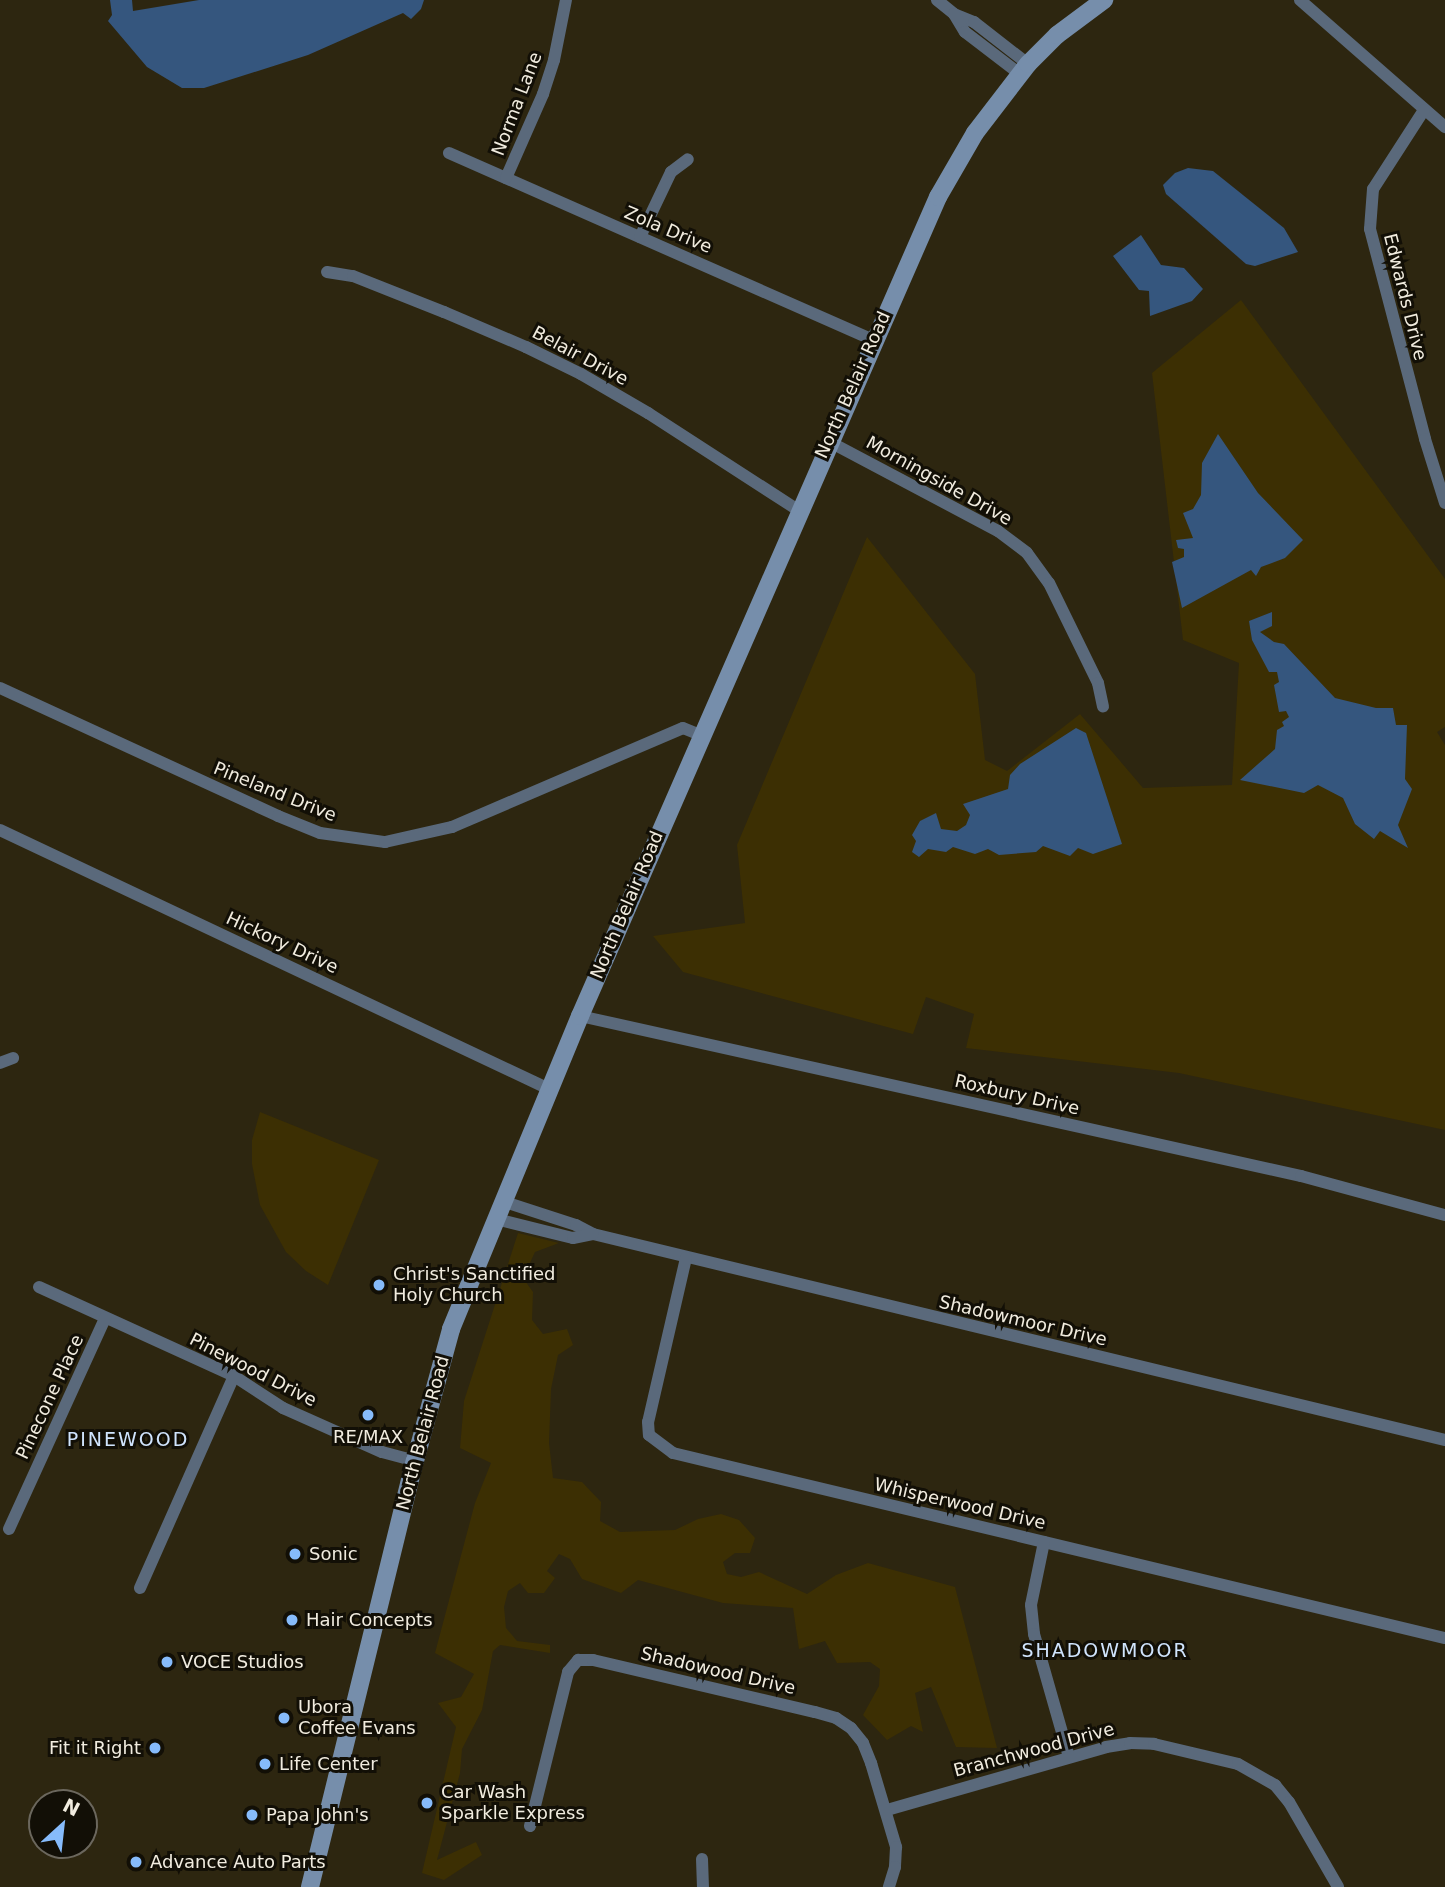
<!DOCTYPE html>
<html>
<head>
<meta charset="utf-8">
<style>
  body { margin:0 }
  #map { position:relative; width:1445px; height:1887px; overflow:hidden; background:#2d2610; font-family:"DejaVu Sans",sans-serif }
  div>[style] { position:absolute }
  .green>* { inset:0; background:#3c2f03 }
  .water>* { inset:0; background:#35567e }
  .street>* { height:12px; margin:-6px; padding:0 6px; transform-origin:6px; border-radius:6px; background:#5a697b }
  .secondary>* { height:18px; margin:-9px; padding:0 9px; transform-origin:9px; border-radius:9px; background:#768eab }
  .dots>* { width:19px; height:19px; translate:-50% -50%; box-sizing:border-box; border:4px solid #120f06; border-radius:50% }
  span { translate:-50% -50%; white-space:nowrap; text-align:center; line-height:1.15; -webkit-text-stroke:6px #120f06; paint-order:stroke }
  .street-label { font-size:18px; color:#f1ecdf }
  .poi-label { font-size:18px; color:#f1ecdf }
  .left { translate:0 -50%; text-align:left }
  .right { translate:-100% -50%; text-align:right }
  .neighbourhood-label { font-size:19px; color:#d0e4fd; letter-spacing:2px }
  .north { position:absolute; left:28px; top:1789px; width:70px; height:70px; box-sizing:border-box; background:#120f06; border:2px solid #6b675d; border-radius:50%; rotate:27deg; font-size:19px; font-weight:700; line-height:28px; text-align:center; color:#f1ecdf }
  .north::after { content:''; display:block; margin:auto; width:24px; height:32px; background:#86bbfb; clip-path:polygon(50% 0,100% 100%,50% 72%,0 100%) }
</style>
</head>
<body>
<div id="map">
  <div class="green">
    <div style="clip-path:polygon(1241px 300px,1445px 579px,1445px 727px,1437px 732px,1445px 745px,1445px 1130px,1179px 1073px,966px 1048px,974px 1014px,926px 997px,913px 1034px,683px 972px,653px 936px,745px 923px,737px 845px,867px 537px,975px 674px,985px 760px,1007px 771px,1080px 714px,1143px 788px,1232px 785px,1239px 663px,1183px 640px,1152px 373px)"></div>
    <div style="clip-path:polygon(260px 1112px,379px 1160px,328px 1285px,306px 1271px,286px 1252px,260px 1205px,252px 1164px,252px 1140px)"></div>
    <div style="clip-path:polygon(518px 1233px,559px 1243px,535px 1252px,523px 1278px,533px 1292px,532px 1320px,543px 1334px,567px 1329px,573px 1345px,558px 1355px,551px 1389px,549px 1443px,553px 1478px,582px 1482px,601px 1502px,600px 1521px,620px 1532px,675px 1530px,698px 1519px,721px 1514px,739px 1520px,755px 1538px,750px 1553px,735px 1553px,723px 1562px,727px 1574px,741px 1577px,759px 1572px,807px 1594px,836px 1575px,868px 1563px,955px 1587px,997px 1748px,956px 1747px,931px 1687px,915px 1693px,923px 1732px,911px 1726px,887px 1740px,863px 1715px,879px 1686px,880px 1669px,870px 1662px,837px 1663px,825px 1641px,799px 1649px,793px 1608px,723px 1603px,638px 1580px,621px 1593px,582px 1579px,570px 1559px,559px 1554px,547px 1571px,555px 1578px,544px 1593px,528px 1593px,520px 1583px,508px 1591px,504px 1607px,506px 1628px,517px 1641px,550px 1645px,550px 1653px,500px 1645px,493px 1651px,482px 1710px,462px 1749px,460px 1773px,437px 1860px,476px 1842px,482px 1855px,444px 1880px,422px 1873px,456px 1727px,438px 1703px,461px 1697px,474px 1674px,435px 1653px,475px 1503px,491px 1463px,460px 1448px,464px 1401px)"></div>
  </div>
  <div class="water">
    <div style="clip-path:polygon(110px 0,132px 0,133px 11px,199px 0,424px 0,421px 9px,411px 19px,403px 13px,308px 55px,204px 88px,182px 88px,147px 67px,108px 21px,112px 15px)"></div>
    <div style="clip-path:polygon(1188px 168px,1213px 171px,1284px 228px,1298px 252px,1255px 266px,1246px 264px,1166px 194px,1163px 185px,1175px 173px)"></div>
    <div style="clip-path:polygon(1141px 235px,1161px 265px,1184px 268px,1203px 289px,1192px 301px,1150px 316px,1149px 291px,1139px 290px,1113px 256px)"></div>
    <div style="clip-path:polygon(1218px 434px,1258px 493px,1303px 540px,1285px 558px,1261px 567px,1256px 576px,1251px 570px,1182px 608px,1172px 562px,1184px 557px,1184px 549px,1178px 548px,1176px 540px,1193px 538px,1183px 513px,1193px 509px,1201px 495px,1202px 463px)"></div>
    <div style="clip-path:polygon(1272px 612px,1272px 626px,1260px 632px,1274px 642px,1284px 644px,1335px 698px,1376px 708px,1393px 708px,1396px 725px,1407px 725px,1405px 779px,1412px 789px,1398px 825px,1408px 848px,1380px 831px,1374px 839px,1355px 824px,1343px 798px,1318px 785px,1304px 793px,1240px 780px,1275px 749px,1277px 730px,1284px 726px,1282px 722px,1289px 717px,1286px 711px,1279px 712px,1274px 685px,1279px 682px,1277px 672px,1269px 672px,1252px 640px,1249px 621px)"></div>
    <div style="clip-path:polygon(1076px 728px,1086px 733px,1122px 844px,1093px 854px,1078px 848px,1070px 856px,1043px 846px,1036px 852px,999px 855px,988px 849px,975px 854px,953px 847px,946px 852px,928px 849px,919px 857px,912px 852px,916px 841px,912px 835px,920px 821px,936px 813px,941px 829px,957px 831px,966px 825px,970px 815px,963px 804px,1008px 789px,1010px 775px,1020px 764px)"></div>
  </div>
  <div class="street">
    <div style="left:937px;top:0;width:22px;rotate:39deg"></div>
    <div style="left:954px;top:14px;width:22px;rotate:22deg"></div>
    <div style="left:974px;top:22px;width:68px;rotate:37.9deg"></div>
    <div style="left:1300px;top:0;width:193px;rotate:41.2deg"></div>
    <div style="left:954px;top:14px;width:21px;rotate:59deg"></div>
    <div style="left:965px;top:32px;width:69px;rotate:37.4deg"></div>
    <div style="left:1424px;top:110px;width:94px;rotate:122.8deg"></div>
    <div style="left:1373px;top:189px;width:40px;rotate:94.3deg"></div>
    <div style="left:1370px;top:229px;width:217px;rotate:75.3deg"></div>
    <div style="left:1425px;top:439px;width:67px;rotate:72.6deg"></div>
    <div style="left:449px;top:153px;width:463px;rotate:23.8deg"></div>
    <div style="left:506px;top:178px;width:92px;rotate:-66.2deg"></div>
    <div style="left:543px;top:94px;width:36px;rotate:-72deg"></div>
    <div style="left:554px;top:60px;width:61px;rotate:-78.7deg"></div>
    <div style="left:640px;top:237px;width:72px;rotate:-64.5deg"></div>
    <div style="left:671px;top:172px;width:21px;rotate:-37deg"></div>
    <div style="left:327px;top:272px;width:26px;rotate:9deg"></div>
    <div style="left:353px;top:276px;width:98px;rotate:21.6deg"></div>
    <div style="left:444px;top:312px;width:89px;rotate:23.1deg"></div>
    <div style="left:526px;top:347px;width:61px;rotate:26.1deg"></div>
    <div style="left:581px;top:374px;width:78px;rotate:30.2deg"></div>
    <div style="left:648px;top:413px;width:179px;rotate:32.9deg"></div>
    <div style="left:828px;top:441px;width:192px;rotate:27.9deg"></div>
    <div style="left:998px;top:531px;width:36px;rotate:37deg"></div>
    <div style="left:1027px;top:553px;width:37px;rotate:54deg"></div>
    <div style="left:1049px;top:583px;width:111px;rotate:63.9deg"></div>
    <div style="left:1098px;top:683px;width:24px;rotate:78deg"></div>
    <div style="left:0;top:688px;width:306px;rotate:24.7deg"></div>
    <div style="left:278px;top:816px;width:45px;rotate:22deg"></div>
    <div style="left:320px;top:833px;width:66px;rotate:7.9deg"></div>
    <div style="left:385px;top:842px;width:69px;rotate:-12.6deg"></div>
    <div style="left:452px;top:827px;width:251px;rotate:-23.2deg"></div>
    <div style="left:683px;top:728px;width:18px;rotate:22deg"></div>
    <div style="left:0;top:830px;width:607px;rotate:25.26deg"></div>
    <div style="left:580px;top:1016px;width:739px;rotate:12.51deg"></div>
    <div style="left:1301px;top:1176px;width:149px;rotate:15.2deg"></div>
    <div style="left:0;top:1063px;width:14px;rotate:-21deg"></div>
    <div style="left:502px;top:1201px;width:78px;rotate:18deg"></div>
    <div style="left:576px;top:1225px;width:19px;rotate:28deg"></div>
    <div style="left:593px;top:1234px;width:877px;rotate:13.59deg"></div>
    <div style="left:496px;top:1219px;width:79px;rotate:13.9deg"></div>
    <div style="left:573px;top:1238px;width:20px;rotate:-11deg"></div>
    <div style="left:686px;top:1258px;width:168px;rotate:103deg"></div>
    <div style="left:648px;top:1422px;width:13px;rotate:86deg"></div>
    <div style="left:649px;top:1435px;width:30px;rotate:37deg"></div>
    <div style="left:673px;top:1453px;width:794px;rotate:13.48deg"></div>
    <div style="left:39px;top:1287px;width:214px;rotate:24.5deg"></div>
    <div style="left:234px;top:1376px;width:59px;rotate:33.1deg"></div>
    <div style="left:283px;top:1408px;width:108px;rotate:24deg"></div>
    <div style="left:382px;top:1452px;width:34px;rotate:15deg"></div>
    <div style="left:9px;top:1529px;width:232px;rotate:-65.5deg"></div>
    <div style="left:1044px;top:1542px;width:64px;rotate:101.7deg"></div>
    <div style="left:1031px;top:1605px;width:29px;rotate:84deg"></div>
    <div style="left:1034px;top:1634px;width:128px;rotate:74.1deg"></div>
    <div style="left:140px;top:1588px;width:232px;rotate:-66.1deg"></div>
    <div style="left:887px;top:1810px;width:228px;rotate:-16deg"></div>
    <div style="left:1106px;top:1747px;width:24px;rotate:-9deg"></div>
    <div style="left:1130px;top:1743px;width:24px;rotate:2deg"></div>
    <div style="left:1154px;top:1744px;width:86px;rotate:13.4deg"></div>
    <div style="left:1238px;top:1764px;width:43px;rotate:29.6deg"></div>
    <div style="left:1275px;top:1785px;width:22px;rotate:51deg"></div>
    <div style="left:1289px;top:1802px;width:98px;rotate:60deg"></div>
    <div style="left:530px;top:1826px;width:159px;rotate:-76.1deg"></div>
    <div style="left:568px;top:1672px;width:16px;rotate:-50deg"></div>
    <div style="left:578px;top:1660px;width:15px"></div>
    <div style="left:593px;top:1660px;width:228px;rotate:13.2deg"></div>
    <div style="left:815px;top:1712px;width:22px;rotate:16deg"></div>
    <div style="left:836px;top:1718px;width:18px;rotate:34deg"></div>
    <div style="left:851px;top:1728px;width:19px;rotate:51deg"></div>
    <div style="left:863px;top:1743px;width:22px;rotate:68deg"></div>
    <div style="left:871px;top:1763px;width:88px;rotate:73.4deg"></div>
    <div style="left:896px;top:1847px;width:20px;rotate:93deg"></div>
    <div style="left:895px;top:1867px;width:21px;rotate:107deg"></div>
    <div style="left:702px;top:1859px;width:28px;rotate:88deg"></div>
  </div>
  <div class="secondary">
    <div style="left:310px;top:1887px;width:439px;rotate:-76.2deg"></div>
    <div style="left:415px;top:1461px;width:137px;rotate:-74.7deg"></div>
    <div style="left:451px;top:1329px;width:339px;rotate:-67.6deg"></div>
    <div style="left:580px;top:1016px;width:894px;rotate:-66.39deg"></div>
    <div style="left:938px;top:197px;width:74px;rotate:-60deg"></div>
    <div style="left:975px;top:133px;width:87px;rotate:-52.5deg"></div>
    <div style="left:1028px;top:64px;width:41px;rotate:-45deg"></div>
    <div style="left:1057px;top:35px;width:59px;rotate:-36.7deg"></div>
  </div>
  <div class="dots">
    <div style="left:379px;top:1285px;background:#86bbfb"></div>
    <div style="left:368px;top:1415px;background:#86bbfb"></div>
    <div style="left:295px;top:1554px;background:#86bbfb"></div>
    <div style="left:292px;top:1620px;background:#86bbfb"></div>
    <div style="left:167px;top:1662px;background:#86bbfb"></div>
    <div style="left:284px;top:1718px;background:#86bbfb"></div>
    <div style="left:155px;top:1748px;background:#86bbfb"></div>
    <div style="left:265px;top:1764px;background:#86bbfb"></div>
    <div style="left:427px;top:1803px;background:#86bbfb"></div>
    <div style="left:252px;top:1815px;background:#86bbfb"></div>
    <div style="left:136px;top:1862px;background:#86bbfb"></div>
  </div>
  <div class="street-label">
    <span style="left:517px;top:104px;rotate:-69deg">Norma Lane</span>
    <span style="left:668px;top:230px;rotate:23deg">Zola Drive</span>
    <span style="left:1405px;top:297px;rotate:76deg">Edwards Drive</span>
    <span style="left:580px;top:356px;rotate:28deg">Belair Drive</span>
    <span style="left:853px;top:385px;rotate:-66deg">North Belair Road</span>
    <span style="left:939px;top:481px;rotate:29deg">Morningside Drive</span>
    <span style="left:275px;top:792px;rotate:22deg">Pineland Drive</span>
    <span style="left:627px;top:905px;rotate:-67deg">North Belair Road</span>
    <span style="left:282px;top:943px;rotate:25deg">Hickory Drive</span>
    <span style="left:1017px;top:1095px;rotate:13deg">Roxbury Drive</span>
    <span style="left:1023px;top:1321px;rotate:13deg">Shadowmoor Drive</span>
    <span style="left:253px;top:1370px;rotate:27deg">Pinewood Drive</span>
    <span style="left:50px;top:1397px;rotate:-65deg">Pinecone Place</span>
    <span style="left:423px;top:1433px;rotate:-75deg">North Belair Road</span>
    <span style="left:960px;top:1504px;rotate:13deg">Whisperwood Drive</span>
    <span style="left:718px;top:1671px;rotate:13deg">Shadowood Drive</span>
    <span style="left:1034px;top:1750px;rotate:-15deg">Branchwood Drive</span>
  </div>
  <div class="poi-label">
    <span class="left" style="left:393px;top:1285px">Christ's Sanctified<br>Holy Church</span>
    <span style="left:368px;top:1437px">RE/MAX</span>
    <span class="left" style="left:309px;top:1554px">Sonic</span>
    <span class="left" style="left:306px;top:1620px">Hair Concepts</span>
    <span class="left" style="left:181px;top:1662px">VOCE Studios</span>
    <span class="left" style="left:298px;top:1718px">Ubora<br>Coffee Evans</span>
    <span class="right" style="left:141px;top:1748px">Fit it Right</span>
    <span class="left" style="left:279px;top:1764px">Life Center</span>
    <span class="left" style="left:441px;top:1803px">Car Wash<br>Sparkle Express</span>
    <span class="left" style="left:266px;top:1815px">Papa John's</span>
    <span class="left" style="left:150px;top:1862px">Advance Auto Parts</span>
  </div>
  <div class="neighbourhood-label">
    <span style="left:128px;top:1440px">PINEWOOD</span>
    <span style="left:1105px;top:1651px">SHADOWMOOR</span>
  </div>
  <div class="north">N</div>
</div>
</body>
</html>
